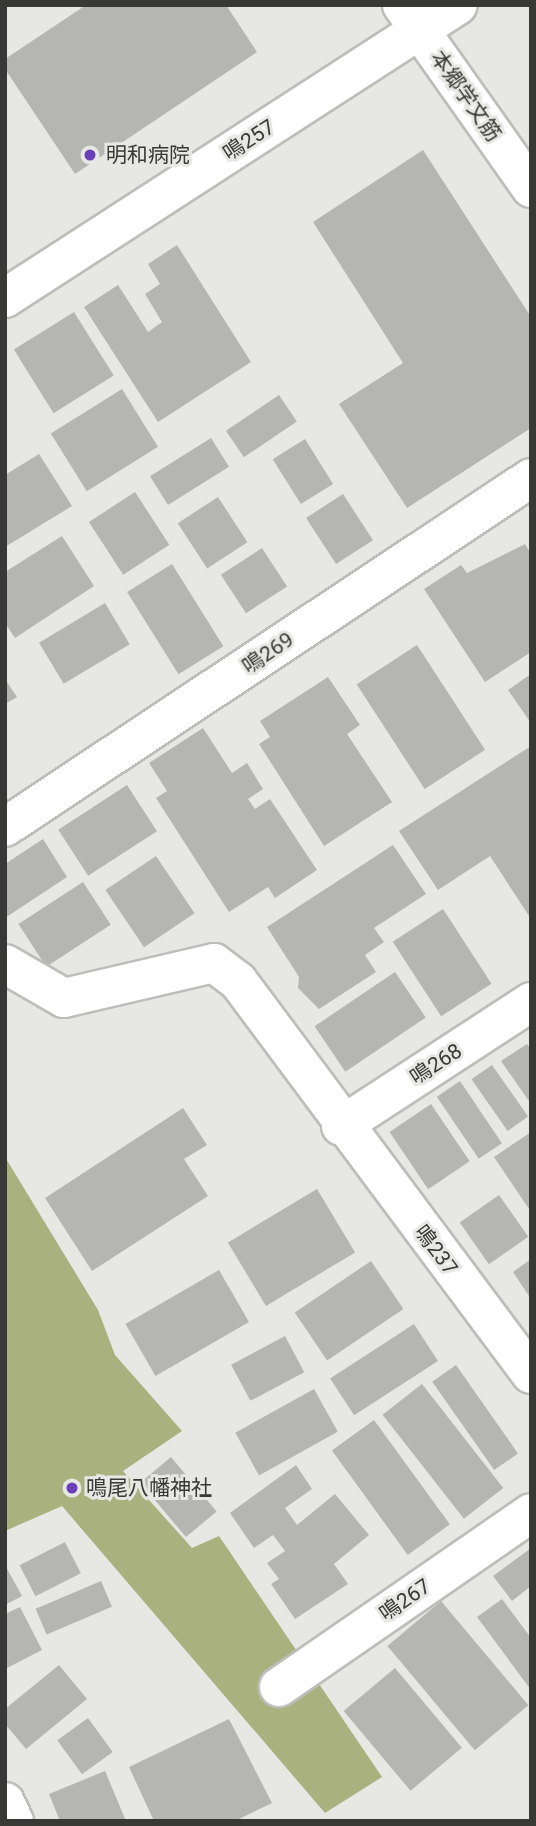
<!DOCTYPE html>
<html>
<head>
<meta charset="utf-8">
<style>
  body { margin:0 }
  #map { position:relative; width:536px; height:1826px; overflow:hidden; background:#e7e8e3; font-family:Roboto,"Noto Sans JP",sans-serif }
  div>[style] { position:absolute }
  .forest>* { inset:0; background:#a9b17e }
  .building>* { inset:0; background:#b5b6b1; transform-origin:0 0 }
  .roads { filter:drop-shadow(2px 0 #bdbeba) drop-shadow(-2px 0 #bdbeba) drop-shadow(0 2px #bdbeba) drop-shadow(0 -2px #bdbeba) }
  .street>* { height:38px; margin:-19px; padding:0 19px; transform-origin:19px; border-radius:19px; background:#fff }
  .secondary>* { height:38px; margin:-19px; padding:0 19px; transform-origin:19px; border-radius:19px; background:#fff }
  .dots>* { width:19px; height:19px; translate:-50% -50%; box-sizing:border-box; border:4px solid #e7e8e3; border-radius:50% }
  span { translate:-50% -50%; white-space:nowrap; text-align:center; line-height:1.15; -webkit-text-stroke:6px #e7e8e3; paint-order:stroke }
  .street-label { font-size:21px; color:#383837 }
  .poi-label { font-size:21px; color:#383837 }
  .left { translate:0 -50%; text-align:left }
  .frame { position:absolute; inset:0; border:7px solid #383837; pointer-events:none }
</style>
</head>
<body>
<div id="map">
  <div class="forest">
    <div style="clip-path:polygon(5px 1157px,98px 1310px,115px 1355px,182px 1431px,123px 1471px,192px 1548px,219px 1536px,382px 1777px,325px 1813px,62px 1506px,5px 1531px)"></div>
  </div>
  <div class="building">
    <div style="clip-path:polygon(86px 5px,226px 5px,257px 52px,75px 174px,5px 69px,5px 59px)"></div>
    <div style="clip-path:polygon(423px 150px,531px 317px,531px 428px,407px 508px,339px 404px,403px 363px,313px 222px)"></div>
    <div style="clip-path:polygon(177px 245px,251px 362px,158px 422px,84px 307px,118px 285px,148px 332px,162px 322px,145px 294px,160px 284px,148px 264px)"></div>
    <div style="left:74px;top:312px;width:75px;height:71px;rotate:58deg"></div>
    <div style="left:122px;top:389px;width:68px;height:84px;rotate:58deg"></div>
    <div style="left:279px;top:395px;width:32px;height:64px;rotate:56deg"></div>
    <div style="left:211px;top:438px;width:34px;height:72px;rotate:58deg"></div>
    <div style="left:305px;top:439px;width:53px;height:38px;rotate:58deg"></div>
    <div style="clip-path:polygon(39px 454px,72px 506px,5px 547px,5px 475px)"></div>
    <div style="left:135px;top:492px;width:63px;height:55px;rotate:57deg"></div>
    <div style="left:343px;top:494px;width:55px;height:44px;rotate:57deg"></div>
    <div style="left:218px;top:497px;width:54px;height:48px;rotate:57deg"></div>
    <div style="clip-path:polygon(62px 536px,94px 586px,15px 638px,5px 623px,5px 572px)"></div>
    <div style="clip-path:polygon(525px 544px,531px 554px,531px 652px,485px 682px,424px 589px,461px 565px,467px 573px)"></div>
    <div style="left:262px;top:548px;width:46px;height:49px;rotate:57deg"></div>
    <div style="left:172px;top:564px;width:97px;height:53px;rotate:58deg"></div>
    <div style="left:105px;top:603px;width:48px;height:77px;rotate:59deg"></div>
    <div style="left:417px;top:645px;width:125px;height:72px;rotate:57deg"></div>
    <div style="clip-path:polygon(531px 674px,531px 723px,508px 690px)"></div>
    <div style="clip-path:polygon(328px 677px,360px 725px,347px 734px,392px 802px,324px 846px,259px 744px,270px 737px,260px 721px)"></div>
    <div style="clip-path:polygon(5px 679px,17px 697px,5px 704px)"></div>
    <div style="clip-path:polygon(203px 728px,232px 773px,247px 763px,263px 789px,248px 799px,255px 809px,270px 799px,317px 870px,275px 898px,268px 887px,229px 912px,156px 798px,167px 791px,149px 763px)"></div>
    <div style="clip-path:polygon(531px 746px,531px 919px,490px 856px,438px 890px,399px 831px)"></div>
    <div style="left:127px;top:785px;width:55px;height:82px;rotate:57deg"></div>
    <div style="clip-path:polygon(43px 839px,67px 877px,5px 918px,5px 864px)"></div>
    <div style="clip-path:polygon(393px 845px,426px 894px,374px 928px,384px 942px,365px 955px,376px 972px,319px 1009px,298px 988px,299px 977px,267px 927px)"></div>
    <div style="left:156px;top:856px;width:69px;height:61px;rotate:56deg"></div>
    <div style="left:83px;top:882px;width:51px;height:77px;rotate:57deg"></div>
    <div style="left:443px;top:909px;width:89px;height:60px;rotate:57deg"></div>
    <div style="left:395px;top:972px;width:55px;height:97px;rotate:56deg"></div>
    <div style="clip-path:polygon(527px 1044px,531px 1050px,531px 1104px,501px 1061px)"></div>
    <div style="left:492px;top:1065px;width:63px;height:25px;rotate:55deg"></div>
    <div style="left:460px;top:1081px;width:75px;height:28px;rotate:56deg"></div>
    <div style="left:431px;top:1104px;width:69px;height:50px;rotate:56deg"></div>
    <div style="clip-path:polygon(183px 1108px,207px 1145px,184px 1159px,208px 1196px,92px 1271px,45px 1198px)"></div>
    <div style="clip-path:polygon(531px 1132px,531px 1212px,494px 1157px)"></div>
    <div style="left:317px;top:1189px;width:74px;height:104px;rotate:59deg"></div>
    <div style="left:499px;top:1195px;width:51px;height:48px;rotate:55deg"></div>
    <div style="clip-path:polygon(531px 1259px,531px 1299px,513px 1272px)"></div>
    <div style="left:371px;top:1261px;width:58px;height:92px;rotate:56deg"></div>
    <div style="left:219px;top:1270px;width:60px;height:108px;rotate:60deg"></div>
    <div style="left:414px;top:1324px;width:44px;height:100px;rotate:57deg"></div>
    <div style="left:285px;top:1336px;width:41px;height:61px;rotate:62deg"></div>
    <div style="left:456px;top:1365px;width:108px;height:29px;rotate:55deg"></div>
    <div style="left:422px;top:1384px;width:132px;height:50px;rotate:52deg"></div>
    <div style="left:314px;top:1389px;width:49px;height:90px;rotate:61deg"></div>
    <div style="left:374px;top:1420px;width:129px;height:52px;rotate:54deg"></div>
    <div style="left:171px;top:1457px;width:71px;height:40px;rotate:50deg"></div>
    <div style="clip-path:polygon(296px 1465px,312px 1489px,285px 1508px,297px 1525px,335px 1494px,369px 1535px,334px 1564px,348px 1584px,295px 1619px,271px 1584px,279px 1579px,267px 1563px,285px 1551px,273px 1535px,254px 1548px,230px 1513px)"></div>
    <div style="left:65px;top:1542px;width:35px;height:51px;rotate:63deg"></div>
    <div style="clip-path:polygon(531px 1548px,531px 1586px,512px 1601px,493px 1576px)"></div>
    <div style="clip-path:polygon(5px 1565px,22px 1596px,5px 1605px)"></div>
    <div style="left:101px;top:1581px;width:28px;height:71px;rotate:67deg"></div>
    <div style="clip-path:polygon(502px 1599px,531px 1638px,531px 1690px,477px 1617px)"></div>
    <div style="left:441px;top:1601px;width:136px;height:70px;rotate:50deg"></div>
    <div style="clip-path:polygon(20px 1607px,42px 1650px,5px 1669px,5px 1614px)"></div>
    <div style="clip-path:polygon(59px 1665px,87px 1699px,26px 1749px,5px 1724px,5px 1709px)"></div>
    <div style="left:395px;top:1668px;width:104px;height:67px;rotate:50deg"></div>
    <div style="left:88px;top:1718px;width:42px;height:38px;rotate:54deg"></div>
    <div style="clip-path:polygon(229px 1719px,272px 1803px,235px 1821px,154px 1821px,129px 1767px)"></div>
    <div style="clip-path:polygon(105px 1771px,126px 1821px,60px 1821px,49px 1794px)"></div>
  </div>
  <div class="roads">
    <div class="street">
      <div style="left:5px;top:827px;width:631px;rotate:-33.56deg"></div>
      <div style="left:5px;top:964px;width:68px;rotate:30deg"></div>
      <div style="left:64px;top:998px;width:154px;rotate:-13.1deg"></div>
      <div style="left:214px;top:963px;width:30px;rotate:37deg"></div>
      <div style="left:238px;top:981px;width:490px;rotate:53.3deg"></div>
      <div style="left:341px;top:1126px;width:227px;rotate:-33.1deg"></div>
      <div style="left:279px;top:1687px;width:306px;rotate:-34.6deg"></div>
      <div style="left:5px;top:1802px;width:21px;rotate:65deg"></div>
    </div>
    <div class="secondary">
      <div style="left:402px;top:5px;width:224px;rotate:54.8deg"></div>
      <div style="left:5px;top:298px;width:539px;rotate:-32.89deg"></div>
    </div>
  </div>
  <div class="dots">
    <div style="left:90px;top:155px;background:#6a3fb7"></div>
    <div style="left:72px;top:1488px;background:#6a3fb7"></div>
  </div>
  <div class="street-label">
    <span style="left:466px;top:96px;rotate:55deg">本郷学文筋</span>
    <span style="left:249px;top:140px;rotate:-33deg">鳴257</span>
    <span style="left:268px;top:653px;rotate:-34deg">鳴269</span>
    <span style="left:436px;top:1064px;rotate:-33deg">鳴268</span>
    <span style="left:436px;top:1250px;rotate:53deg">鳴237</span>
    <span style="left:405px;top:1600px;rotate:-35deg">鳴267</span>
  </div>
  <div class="poi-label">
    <span class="left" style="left:106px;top:155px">明和病院</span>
    <span class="left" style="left:86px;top:1488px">鳴尾八幡神社</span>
  </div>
  <div class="frame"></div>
</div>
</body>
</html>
